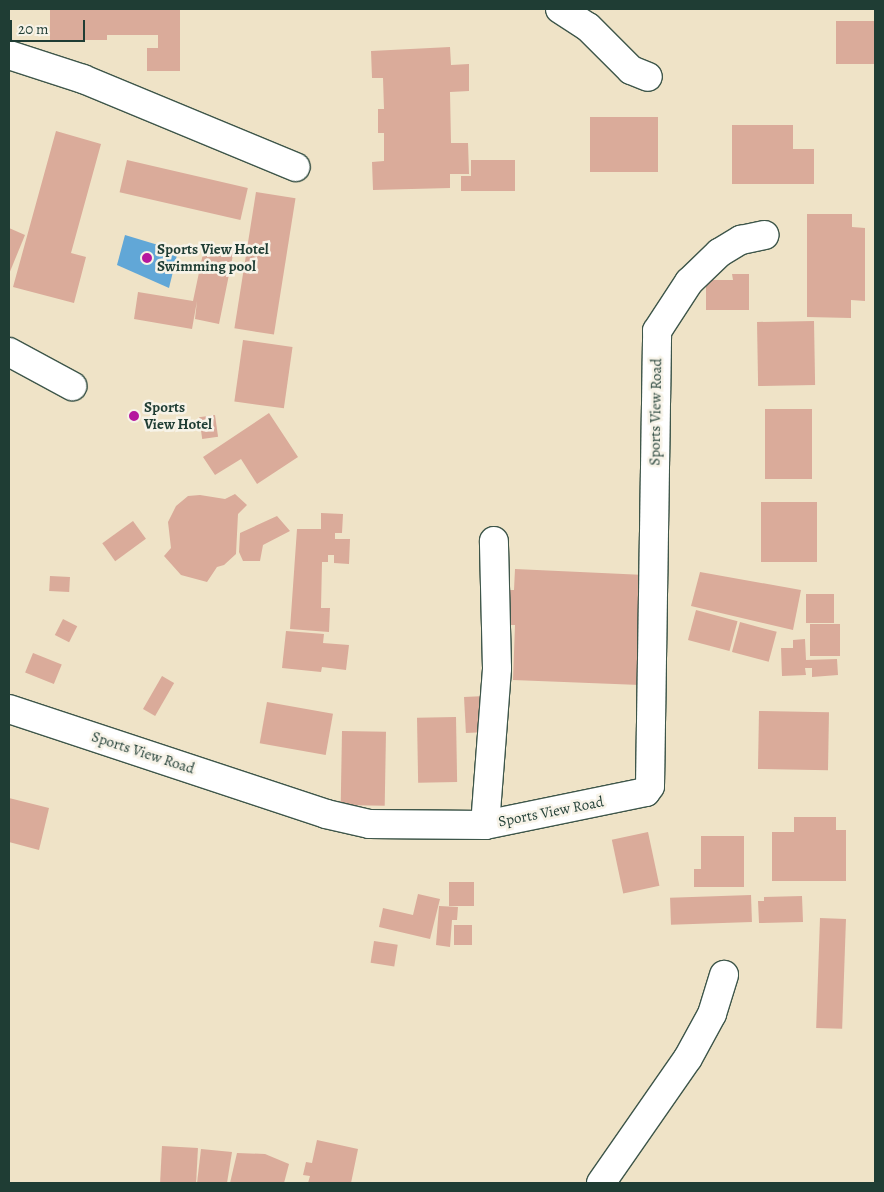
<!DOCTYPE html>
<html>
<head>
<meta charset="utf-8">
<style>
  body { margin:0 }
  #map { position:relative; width:884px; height:1192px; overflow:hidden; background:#efe3c7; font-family:Alegreya,serif }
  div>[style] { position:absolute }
  .water>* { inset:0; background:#61a7d7 }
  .building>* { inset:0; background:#daab9a; transform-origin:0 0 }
  .roads { filter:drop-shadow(1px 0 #3e564a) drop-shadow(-1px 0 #3e564a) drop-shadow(0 1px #3e564a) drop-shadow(0 -1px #3e564a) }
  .minor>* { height:28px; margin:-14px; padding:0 14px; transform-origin:14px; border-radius:14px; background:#fff }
  .dots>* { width:14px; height:14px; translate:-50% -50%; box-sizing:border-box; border:2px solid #f7f3e8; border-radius:50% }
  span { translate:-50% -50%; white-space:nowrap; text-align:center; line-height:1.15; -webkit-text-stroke:5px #f7f3e8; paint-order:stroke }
  .poi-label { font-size:15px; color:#1f3d34; font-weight:700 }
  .left { translate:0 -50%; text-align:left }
  .street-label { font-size:15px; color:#1f3d34 }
  .frame { position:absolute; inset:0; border:10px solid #1f3d34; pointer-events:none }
  .scale { position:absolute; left:10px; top:20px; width:75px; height:22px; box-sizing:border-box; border:2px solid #1f3d34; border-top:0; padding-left:6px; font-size:15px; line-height:18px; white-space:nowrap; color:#1f3d34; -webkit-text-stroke:4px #f7f3e8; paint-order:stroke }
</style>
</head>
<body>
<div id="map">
  <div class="water">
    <div style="clip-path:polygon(125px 235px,178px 251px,169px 288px,117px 265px)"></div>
  </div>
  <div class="building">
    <div style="clip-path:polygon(50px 9px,180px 9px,180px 71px,147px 71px,147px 48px,158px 48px,158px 35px,107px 35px,107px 40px,50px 40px)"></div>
    <div style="left:875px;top:21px;width:43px;height:39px;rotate:90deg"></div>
    <div style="clip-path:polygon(450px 47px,451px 65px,469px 64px,469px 91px,450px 92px,451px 143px,468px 143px,469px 174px,450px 174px,450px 188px,373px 190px,372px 162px,384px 161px,384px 133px,378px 133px,378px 109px,384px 109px,383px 78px,372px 78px,371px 51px)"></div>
    <div style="left:590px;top:117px;width:68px;height:55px"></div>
    <div style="clip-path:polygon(732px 125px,793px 125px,793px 149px,814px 149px,814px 184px,732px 184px)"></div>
    <div style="clip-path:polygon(56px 131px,101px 144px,71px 253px,86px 257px,74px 303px,13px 287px)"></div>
    <div style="left:127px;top:160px;width:124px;height:33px;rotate:13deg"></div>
    <div style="clip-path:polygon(471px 160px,515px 160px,515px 191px,461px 191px,461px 176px,471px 176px)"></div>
    <div style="left:256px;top:192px;width:40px;height:138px;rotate:9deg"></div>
    <div style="clip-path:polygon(807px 214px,852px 214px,852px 227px,865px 228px,865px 301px,851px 300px,851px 318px,807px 317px)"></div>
    <div style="clip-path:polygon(9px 228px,25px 235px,9px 274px)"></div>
    <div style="clip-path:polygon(205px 244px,234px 250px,219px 324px,195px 319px,197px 301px,192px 329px,134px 319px,138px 292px,193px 301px)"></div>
    <div style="clip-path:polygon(732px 274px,749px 274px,749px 310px,706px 310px,706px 280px,733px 280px)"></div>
    <div style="left:814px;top:321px;width:64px;height:57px;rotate:89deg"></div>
    <div style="left:243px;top:340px;width:50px;height:62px;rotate:8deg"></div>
    <div style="left:812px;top:409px;width:70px;height:47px;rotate:90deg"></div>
    <div style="clip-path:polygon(269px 413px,298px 457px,257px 484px,241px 459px,215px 475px,203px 457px)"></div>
    <div style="left:215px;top:415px;width:22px;height:16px;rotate:82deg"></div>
    <div style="clip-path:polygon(235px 494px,247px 505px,238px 514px,236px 554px,224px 565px,217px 567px,207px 582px,181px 575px,164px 556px,171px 548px,168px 522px,176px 506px,188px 496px,200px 495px,225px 499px)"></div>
    <div style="left:761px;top:502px;width:56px;height:60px"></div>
    <div style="clip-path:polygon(321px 513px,343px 514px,342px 533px,335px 533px,335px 539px,350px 539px,349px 564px,334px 563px,334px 555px,328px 555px,328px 562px,322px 562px,321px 608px,330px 608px,329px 632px,290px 629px,297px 529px,321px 529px)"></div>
    <div style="clip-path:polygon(277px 516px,290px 531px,263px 545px,260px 561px,243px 561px,239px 552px,240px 533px)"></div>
    <div style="left:133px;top:521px;width:22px;height:38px;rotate:54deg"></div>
    <div style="clip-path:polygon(515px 569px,645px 575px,640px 685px,513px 680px,515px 625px,504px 625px,505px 590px,514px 590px)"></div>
    <div style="clip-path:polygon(700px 572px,801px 590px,793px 630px,691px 606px)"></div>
    <div style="left:50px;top:576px;width:20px;height:15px;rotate:3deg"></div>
    <div style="left:806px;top:594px;width:28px;height:29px"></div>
    <div style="left:696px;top:610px;width:43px;height:31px;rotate:15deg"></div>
    <div style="left:63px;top:619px;width:16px;height:18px;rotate:27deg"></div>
    <div style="left:740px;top:622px;width:38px;height:31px;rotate:15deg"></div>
    <div style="left:810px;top:624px;width:30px;height:32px"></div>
    <div style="clip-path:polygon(286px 631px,324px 634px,323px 643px,349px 645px,346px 670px,322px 667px,321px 672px,282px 668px)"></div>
    <div style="clip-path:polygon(805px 639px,806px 660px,837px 659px,838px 675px,812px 677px,812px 668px,805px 668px,806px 675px,782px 676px,781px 648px,793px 648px,793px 640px)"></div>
    <div style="left:33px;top:653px;width:31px;height:21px;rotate:22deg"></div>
    <div style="left:162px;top:676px;width:14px;height:38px;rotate:30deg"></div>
    <div style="left:485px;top:696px;width:36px;height:21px;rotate:87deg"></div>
    <div style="left:267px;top:702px;width:67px;height:42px;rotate:10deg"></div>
    <div style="left:759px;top:711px;width:70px;height:58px;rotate:1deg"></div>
    <div style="left:456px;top:717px;width:65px;height:39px;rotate:89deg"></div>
    <div style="left:342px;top:731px;width:44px;height:74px;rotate:1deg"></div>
    <div style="clip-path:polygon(9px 798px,49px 808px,39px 850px,9px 842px)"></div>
    <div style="clip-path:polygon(794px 817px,836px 817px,836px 830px,846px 830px,846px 881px,772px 881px,772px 832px,794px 832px)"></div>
    <div style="left:648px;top:832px;width:55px;height:37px;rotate:78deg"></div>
    <div style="clip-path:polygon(701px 836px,744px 836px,744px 887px,694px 887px,694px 869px,701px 869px)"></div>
    <div style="left:449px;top:882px;width:25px;height:24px"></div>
    <div style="clip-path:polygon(418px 894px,440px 899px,430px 939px,379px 927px,383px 908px,413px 915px)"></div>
    <div style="left:751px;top:895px;width:27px;height:81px;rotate:88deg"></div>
    <div style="clip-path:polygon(802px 896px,803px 922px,759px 923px,758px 901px,764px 901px,764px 897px)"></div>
    <div style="clip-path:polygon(439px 906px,458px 907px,457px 920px,452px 920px,450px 947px,436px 945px)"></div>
    <div style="left:820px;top:918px;width:26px;height:110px;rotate:2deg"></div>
    <div style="left:454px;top:925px;width:18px;height:20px"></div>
    <div style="left:374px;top:941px;width:24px;height:22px;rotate:9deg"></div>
    <div style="clip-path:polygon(317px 1140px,358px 1149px,351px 1183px,308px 1183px,310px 1176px,303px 1175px,306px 1162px,312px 1163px)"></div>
    <div style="left:162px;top:1146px;width:36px;height:37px;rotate:3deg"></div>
    <div style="clip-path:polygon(201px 1149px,232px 1152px,227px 1183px,197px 1183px)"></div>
    <div style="clip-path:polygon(237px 1153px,265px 1154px,289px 1164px,284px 1183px,230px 1183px)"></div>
  </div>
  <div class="roads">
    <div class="minor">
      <div style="left:560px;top:9px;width:33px;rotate:33deg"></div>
      <div style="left:588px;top:27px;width:61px;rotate:45deg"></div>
      <div style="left:631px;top:70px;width:18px;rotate:22deg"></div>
      <div style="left:9px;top:55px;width:78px;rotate:18deg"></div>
      <div style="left:83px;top:79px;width:230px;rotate:22.5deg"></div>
      <div style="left:9px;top:352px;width:72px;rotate:28.4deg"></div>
      <div style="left:9px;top:709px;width:334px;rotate:18.3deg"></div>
      <div style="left:326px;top:814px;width:44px;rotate:13.1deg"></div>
      <div style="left:369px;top:824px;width:116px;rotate:0.5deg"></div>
      <div style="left:485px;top:825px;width:164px;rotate:-11.6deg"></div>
      <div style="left:646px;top:792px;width:7px;rotate:-56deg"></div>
      <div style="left:650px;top:786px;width:455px;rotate:-89.1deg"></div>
      <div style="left:657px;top:331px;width:59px;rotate:-56.9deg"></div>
      <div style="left:689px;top:282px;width:42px;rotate:-44deg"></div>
      <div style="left:719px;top:253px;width:26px;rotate:-31deg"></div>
      <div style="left:741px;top:240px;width:24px;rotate:-12deg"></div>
      <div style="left:485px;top:825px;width:157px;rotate:-85.6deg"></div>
      <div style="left:497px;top:668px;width:127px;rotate:-91.4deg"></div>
      <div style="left:601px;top:1183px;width:152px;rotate:-55.2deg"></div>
      <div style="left:688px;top:1058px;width:50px;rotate:-61.4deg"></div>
      <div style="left:712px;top:1014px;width:41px;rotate:-72.9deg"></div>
    </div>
  </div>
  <div class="dots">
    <div style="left:147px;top:258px;background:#b5179e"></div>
    <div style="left:134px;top:416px;background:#b5179e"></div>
  </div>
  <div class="poi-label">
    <span class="left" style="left:157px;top:258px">Sports View Hotel<br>Swimming pool</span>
    <span class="left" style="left:144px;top:416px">Sports<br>View Hotel</span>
  </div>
  <div class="street-label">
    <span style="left:656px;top:412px;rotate:-89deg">Sports View Road</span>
    <span style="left:143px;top:753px;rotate:18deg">Sports View Road</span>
    <span style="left:551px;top:812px;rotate:-11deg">Sports View Road</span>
  </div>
  <div class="frame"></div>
  <div class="scale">20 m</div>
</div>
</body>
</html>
